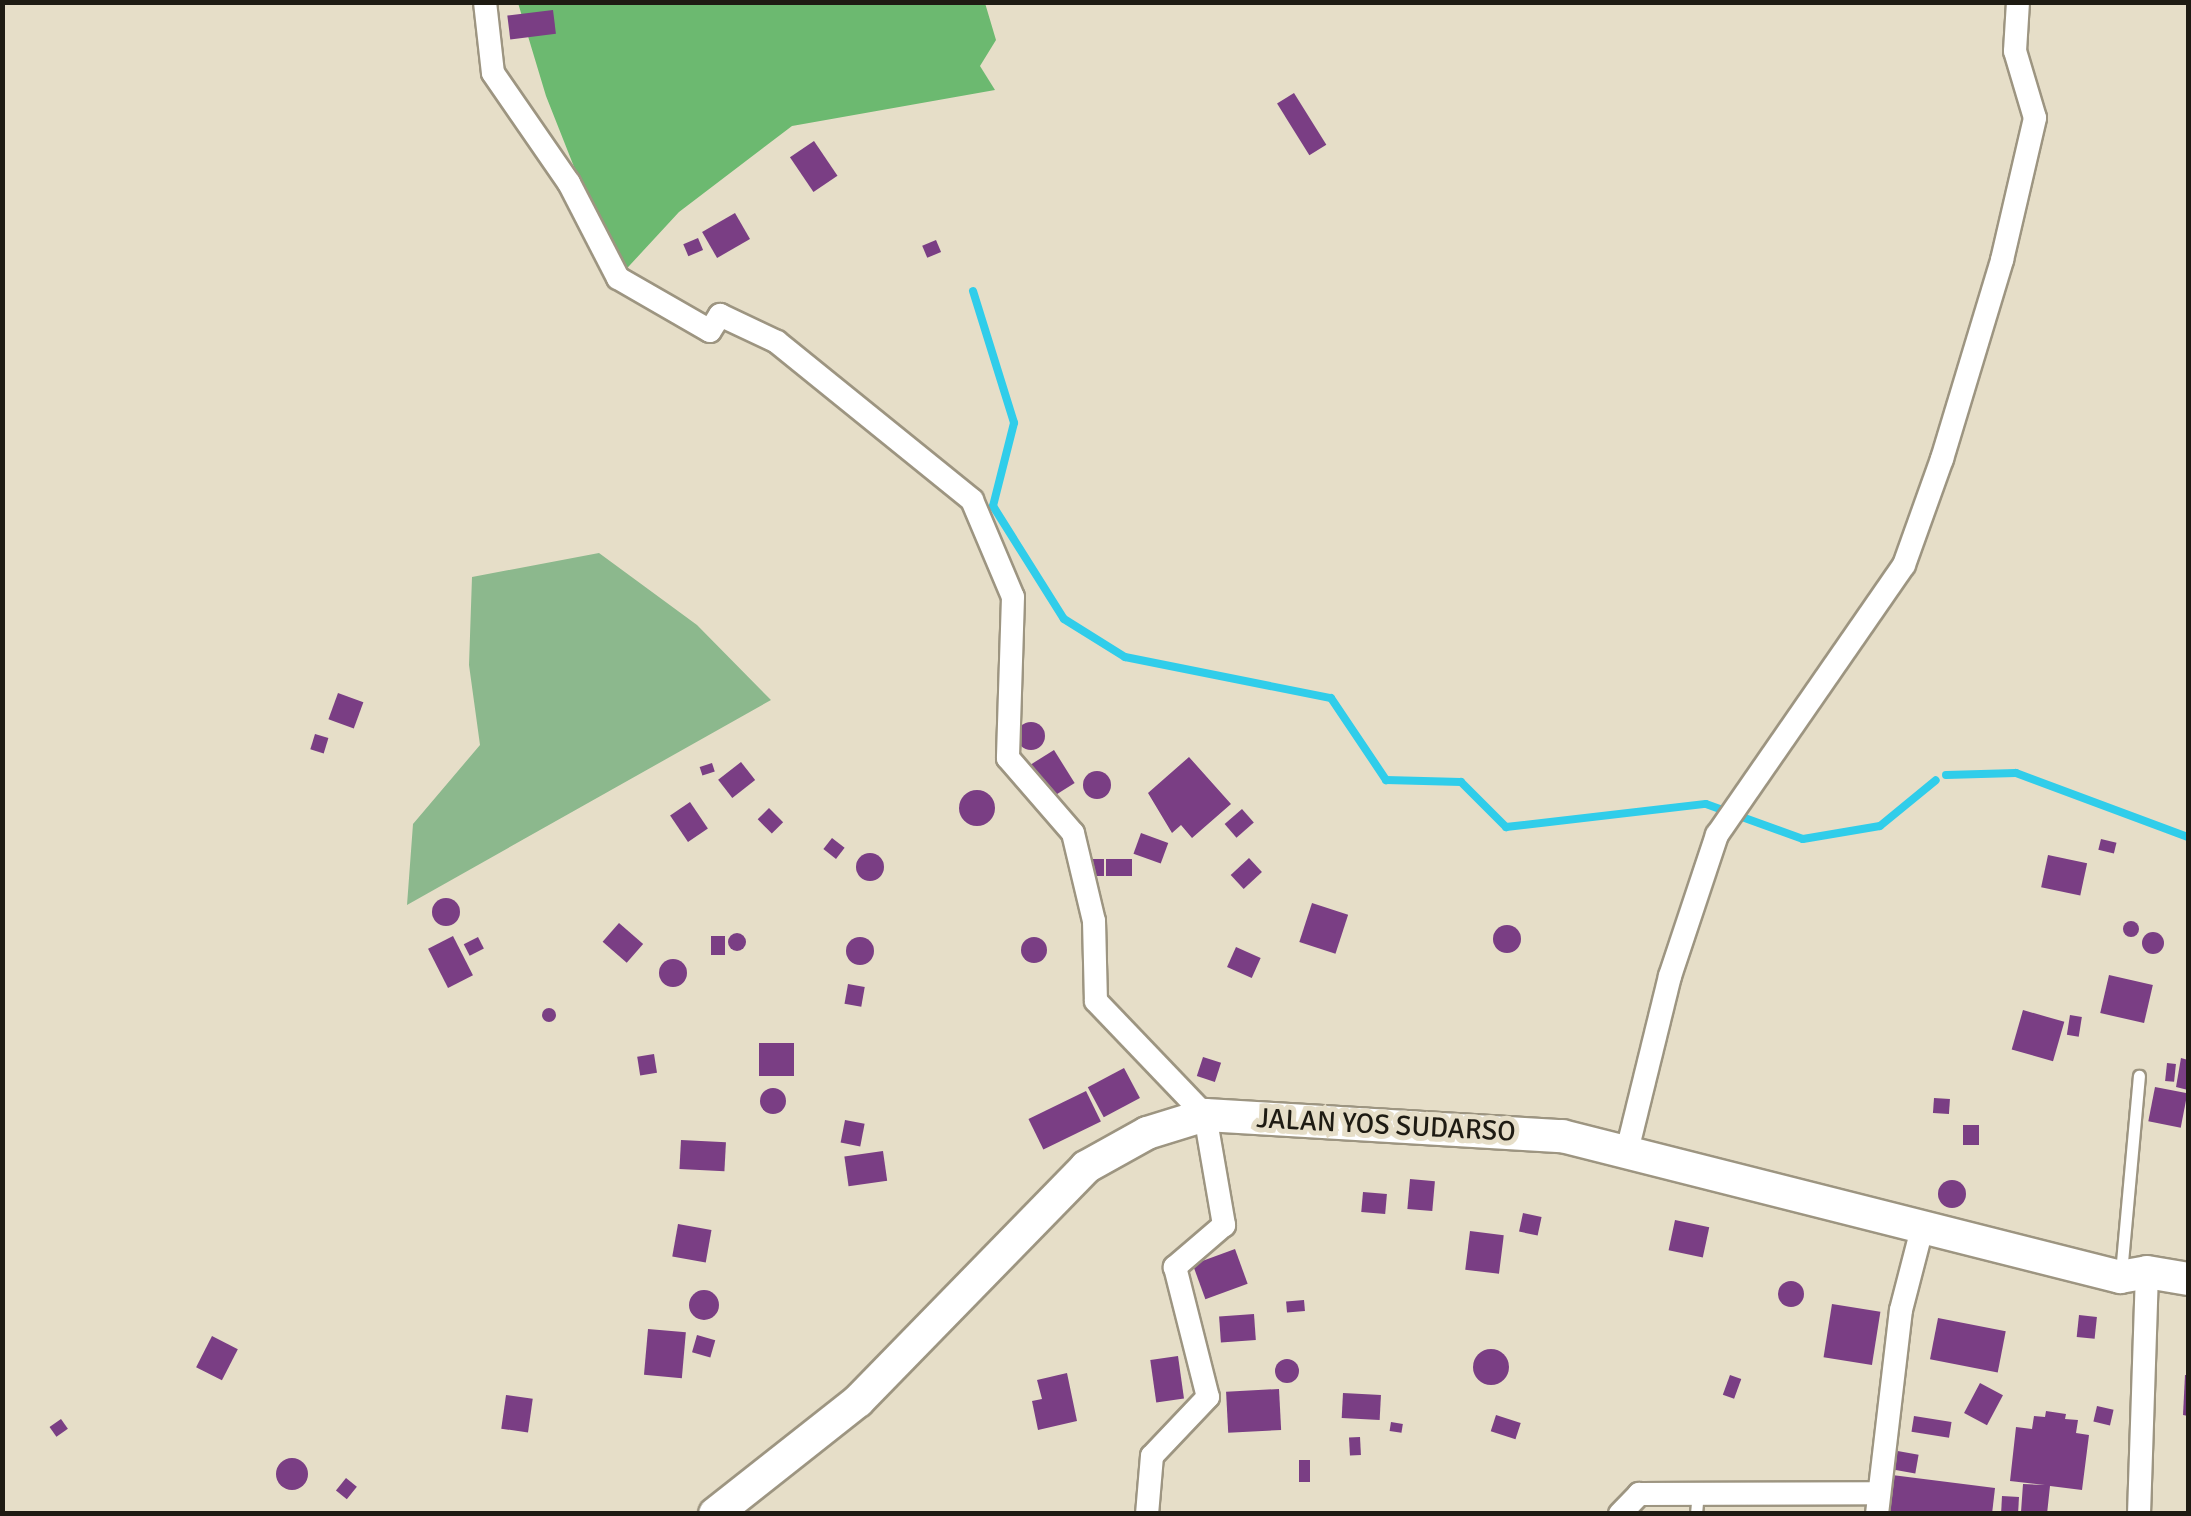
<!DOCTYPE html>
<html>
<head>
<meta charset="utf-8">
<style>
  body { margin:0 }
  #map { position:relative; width:2191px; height:1516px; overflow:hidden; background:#e6dec8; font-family:Signika,sans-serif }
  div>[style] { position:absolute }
  .green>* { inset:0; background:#8cb88d }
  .forest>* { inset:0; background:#6cb970 }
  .stream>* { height:8px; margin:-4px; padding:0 4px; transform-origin:4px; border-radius:4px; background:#30cdea }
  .building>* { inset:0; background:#7a3e84; transform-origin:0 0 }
  .round { border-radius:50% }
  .roads { filter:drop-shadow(2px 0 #9d9581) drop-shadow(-2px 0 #9d9581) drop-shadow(0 2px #9d9581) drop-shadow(0 -2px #9d9581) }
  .service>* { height:11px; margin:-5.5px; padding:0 5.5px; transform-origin:5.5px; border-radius:5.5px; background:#fff }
  .minor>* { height:22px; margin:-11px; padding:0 11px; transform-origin:11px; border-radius:11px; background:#fff }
  .primary>* { height:32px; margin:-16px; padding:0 16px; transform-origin:16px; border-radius:16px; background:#fff }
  span { translate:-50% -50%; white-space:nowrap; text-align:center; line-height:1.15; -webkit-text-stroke:10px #e6dec8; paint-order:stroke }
  .street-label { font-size:28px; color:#1e1b13 }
  .frame { position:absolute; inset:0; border:5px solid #1e1b13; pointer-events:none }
</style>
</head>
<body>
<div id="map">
  <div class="green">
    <div style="clip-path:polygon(599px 553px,697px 625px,771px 700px,407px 905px,413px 824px,480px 745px,469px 665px,472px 577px)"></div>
  </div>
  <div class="forest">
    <div style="clip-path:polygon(518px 3px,985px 3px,996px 40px,980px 66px,995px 90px,792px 126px,679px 212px,618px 278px,546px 96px)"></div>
  </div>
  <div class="stream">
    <div style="left:973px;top:291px;width:138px;rotate:72.7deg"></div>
    <div style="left:1014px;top:423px;width:86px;rotate:104.2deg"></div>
    <div style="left:993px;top:506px;width:133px;rotate:57.9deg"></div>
    <div style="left:1064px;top:619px;width:72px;rotate:31.9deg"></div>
    <div style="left:1125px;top:657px;width:210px;rotate:11.3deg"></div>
    <div style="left:1331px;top:698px;width:99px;rotate:56.1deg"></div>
    <div style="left:1386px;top:780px;width:75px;rotate:1.5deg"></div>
    <div style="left:1461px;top:782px;width:64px;rotate:45deg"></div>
    <div style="left:1506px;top:827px;width:201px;rotate:-6.6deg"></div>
    <div style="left:1706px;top:804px;width:103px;rotate:19.8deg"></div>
    <div style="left:1803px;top:839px;width:78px;rotate:-9.6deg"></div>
    <div style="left:1880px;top:826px;width:72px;rotate:-39.4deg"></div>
    <div style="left:1946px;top:775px;width:70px;rotate:-1.6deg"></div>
    <div style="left:2016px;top:773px;width:184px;rotate:20.4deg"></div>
  </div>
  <div class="building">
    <div style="left:553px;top:10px;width:24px;height:46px;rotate:83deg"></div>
    <div style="left:1294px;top:93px;width:61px;height:20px;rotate:58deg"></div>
    <div style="left:814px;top:141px;width:42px;height:29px;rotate:56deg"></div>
    <div style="left:735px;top:213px;width:30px;height:38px;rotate:60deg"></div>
    <div style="left:698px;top:238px;width:13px;height:16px;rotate:67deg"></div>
    <div style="left:936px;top:240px;width:13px;height:15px;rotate:67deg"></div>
    <div style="left:338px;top:693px;width:27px;height:28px;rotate:20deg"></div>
    <div class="round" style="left:1017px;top:722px;width:28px;height:28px"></div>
    <div style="left:315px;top:734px;width:14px;height:16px;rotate:17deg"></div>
    <div style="left:1054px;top:750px;width:39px;height:30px;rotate:58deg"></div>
    <div style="clip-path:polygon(1189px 757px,1231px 804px,1192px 838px,1181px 825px,1172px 833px,1148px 793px)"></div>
    <div style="left:741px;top:762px;width:23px;height:29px;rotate:52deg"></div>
    <div style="left:712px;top:763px;width:9px;height:13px;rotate:72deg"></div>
    <div class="round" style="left:1083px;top:771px;width:28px;height:28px"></div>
    <div class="round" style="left:959px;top:790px;width:36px;height:36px"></div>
    <div style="left:690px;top:802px;width:32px;height:24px;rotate:56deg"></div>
    <div style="left:769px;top:808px;width:20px;height:16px;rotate:45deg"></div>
    <div style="left:1242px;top:809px;width:18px;height:23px;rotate:49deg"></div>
    <div style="left:1141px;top:833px;width:29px;height:22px;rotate:20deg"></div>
    <div style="left:832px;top:838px;width:16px;height:14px;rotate:38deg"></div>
    <div style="left:2101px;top:839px;width:16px;height:11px;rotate:14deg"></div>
    <div class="round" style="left:856px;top:853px;width:28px;height:28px"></div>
    <div style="left:2048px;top:855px;width:40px;height:33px;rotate:12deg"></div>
    <div style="left:1249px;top:858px;width:19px;height:25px;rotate:47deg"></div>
    <div style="left:1090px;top:859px;width:14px;height:17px"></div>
    <div style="left:1106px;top:859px;width:26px;height:17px"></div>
    <div class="round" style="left:432px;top:898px;width:28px;height:28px"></div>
    <div style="left:1312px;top:903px;width:38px;height:41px;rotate:18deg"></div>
    <div class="round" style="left:2123px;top:921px;width:16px;height:16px"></div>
    <div style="left:619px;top:923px;width:32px;height:25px;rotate:41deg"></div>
    <div class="round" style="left:1493px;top:925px;width:28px;height:28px"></div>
    <div class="round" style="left:2142px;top:932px;width:22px;height:22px"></div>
    <div class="round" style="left:728px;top:933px;width:18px;height:18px"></div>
    <div style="left:453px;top:936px;width:44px;height:28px;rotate:63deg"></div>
    <div style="left:725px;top:936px;width:19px;height:14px;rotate:90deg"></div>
    <div class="round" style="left:1021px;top:937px;width:26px;height:26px"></div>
    <div style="left:478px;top:937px;width:13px;height:16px;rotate:63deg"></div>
    <div class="round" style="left:846px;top:937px;width:28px;height:28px"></div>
    <div style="left:1236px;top:947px;width:27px;height:22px;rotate:24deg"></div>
    <div class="round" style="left:659px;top:959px;width:28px;height:28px"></div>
    <div style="left:2109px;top:975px;width:45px;height:39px;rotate:13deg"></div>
    <div style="left:848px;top:984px;width:17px;height:20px;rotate:10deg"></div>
    <div class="round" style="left:542px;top:1008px;width:14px;height:14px"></div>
    <div style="left:2023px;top:1010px;width:43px;height:41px;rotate:16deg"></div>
    <div style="left:2070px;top:1015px;width:12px;height:20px;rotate:9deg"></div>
    <div style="left:759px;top:1043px;width:35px;height:33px"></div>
    <div style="left:654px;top:1054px;width:19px;height:17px;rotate:81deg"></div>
    <div style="left:1203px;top:1057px;width:19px;height:20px;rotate:18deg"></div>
    <div style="clip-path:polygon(2181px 1058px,2188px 1060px,2188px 1090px,2176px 1087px)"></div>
    <div style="left:2167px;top:1063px;width:9px;height:18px;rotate:6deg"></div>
    <div style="left:1124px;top:1068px;width:34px;height:41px;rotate:62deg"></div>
    <div style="left:2155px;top:1087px;width:33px;height:35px;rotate:11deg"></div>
    <div class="round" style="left:760px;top:1088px;width:26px;height:26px"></div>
    <div style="left:1086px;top:1091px;width:34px;height:64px;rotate:64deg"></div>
    <div style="left:1934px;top:1098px;width:16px;height:15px;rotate:4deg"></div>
    <div style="left:845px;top:1120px;width:20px;height:23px;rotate:11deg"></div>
    <div style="left:1963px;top:1125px;width:16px;height:20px"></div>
    <div style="left:681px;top:1140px;width:45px;height:29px;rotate:3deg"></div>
    <div style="left:883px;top:1151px;width:30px;height:39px;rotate:82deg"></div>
    <div style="left:1410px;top:1179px;width:25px;height:30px;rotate:5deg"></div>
    <div class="round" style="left:1938px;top:1180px;width:28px;height:28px"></div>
    <div style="left:1363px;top:1192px;width:24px;height:20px;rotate:5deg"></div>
    <div style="left:1523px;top:1213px;width:19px;height:19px;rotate:12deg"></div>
    <div style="left:1675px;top:1220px;width:35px;height:31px;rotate:12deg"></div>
    <div style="left:678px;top:1224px;width:34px;height:33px;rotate:10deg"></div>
    <div style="left:1470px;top:1231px;width:34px;height:39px;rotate:7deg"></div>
    <div style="left:1235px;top:1249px;width:37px;height:45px;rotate:70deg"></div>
    <div class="round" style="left:1778px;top:1281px;width:26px;height:26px"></div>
    <div class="round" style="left:689px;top:1290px;width:30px;height:30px"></div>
    <div style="left:1304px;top:1300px;width:11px;height:18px;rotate:85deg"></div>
    <div style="left:1832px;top:1304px;width:49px;height:54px;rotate:9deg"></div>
    <div style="left:1254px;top:1314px;width:26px;height:35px;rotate:86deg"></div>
    <div style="left:2079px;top:1315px;width:18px;height:22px;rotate:6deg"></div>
    <div style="left:1938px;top:1318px;width:69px;height:42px;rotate:11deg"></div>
    <div style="left:648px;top:1329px;width:38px;height:46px;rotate:5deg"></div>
    <div style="left:697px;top:1335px;width:19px;height:18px;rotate:16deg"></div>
    <div style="left:212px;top:1336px;width:29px;height:35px;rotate:27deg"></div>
    <div class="round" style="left:1473px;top:1349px;width:36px;height:36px"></div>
    <div style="left:1178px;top:1356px;width:43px;height:28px;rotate:82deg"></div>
    <div class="round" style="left:1275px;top:1359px;width:24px;height:24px"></div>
    <div style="clip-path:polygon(1067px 1373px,1077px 1421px,1038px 1430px,1032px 1401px,1042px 1399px,1037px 1380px)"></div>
    <div style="left:1730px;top:1375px;width:12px;height:21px;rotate:20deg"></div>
    <div style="clip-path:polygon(2185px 1375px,2188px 1375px,2188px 1416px,2183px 1415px)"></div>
    <div style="left:1980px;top:1383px;width:26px;height:34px;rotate:28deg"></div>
    <div style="left:1279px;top:1389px;width:41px;height:53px;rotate:87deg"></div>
    <div style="left:1343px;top:1393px;width:38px;height:25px;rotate:3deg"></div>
    <div style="left:506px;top:1395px;width:27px;height:34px;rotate:8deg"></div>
    <div style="left:2097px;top:1406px;width:17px;height:16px;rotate:13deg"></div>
    <div style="clip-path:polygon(2046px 1411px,2066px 1414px,2065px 1419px,2078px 1420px,2076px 1433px,2089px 1435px,2082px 1490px,2050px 1486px,2047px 1514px,2021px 1512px,2023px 1484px,2045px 1485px,2010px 1481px,2016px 1427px,2032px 1429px,2034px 1416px,2045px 1417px)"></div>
    <div style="left:1496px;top:1415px;width:26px;height:17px;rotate:18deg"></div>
    <div style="left:1914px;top:1416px;width:38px;height:16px;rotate:9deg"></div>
    <div style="left:61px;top:1419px;width:12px;height:14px;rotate:55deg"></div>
    <div style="left:1391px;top:1422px;width:12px;height:9px;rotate:9deg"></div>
    <div style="left:1360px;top:1437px;width:18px;height:11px;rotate:87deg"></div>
    <div style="left:1892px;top:1450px;width:27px;height:19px;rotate:10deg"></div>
    <div class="round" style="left:276px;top:1458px;width:32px;height:32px"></div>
    <div style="left:1299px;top:1460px;width:11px;height:22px"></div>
    <div style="clip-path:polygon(1892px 1475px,1995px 1488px,1992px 1514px,1887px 1511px)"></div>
    <div style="left:346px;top:1478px;width:14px;height:16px;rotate:39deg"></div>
    <div style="left:2002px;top:1496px;width:17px;height:18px;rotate:3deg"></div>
  </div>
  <div class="roads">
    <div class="service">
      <div style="left:2121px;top:1273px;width:198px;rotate:-84.8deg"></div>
      <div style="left:1696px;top:1514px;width:22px;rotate:-85deg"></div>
    </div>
    <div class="minor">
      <div style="left:485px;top:2px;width:71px;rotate:83.6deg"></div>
      <div style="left:493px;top:73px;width:134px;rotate:55.4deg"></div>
      <div style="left:569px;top:183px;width:107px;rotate:62.7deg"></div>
      <div style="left:618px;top:278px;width:106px;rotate:29.9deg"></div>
      <div style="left:710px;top:331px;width:19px;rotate:-58deg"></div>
      <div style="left:720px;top:315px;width:63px;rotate:25.3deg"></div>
      <div style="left:777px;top:342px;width:251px;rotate:39deg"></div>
      <div style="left:972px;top:500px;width:105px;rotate:67.1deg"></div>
      <div style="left:1013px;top:597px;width:161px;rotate:91.8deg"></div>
      <div style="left:1008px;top:758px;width:99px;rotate:49.1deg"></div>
      <div style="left:1073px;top:833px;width:90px;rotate:76.6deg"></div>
      <div style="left:1094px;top:921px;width:80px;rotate:88.6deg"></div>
      <div style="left:1096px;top:1001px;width:158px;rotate:46.3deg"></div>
      <div style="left:1205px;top:1115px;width:112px;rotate:80.2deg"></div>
      <div style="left:1224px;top:1225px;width:65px;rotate:139.4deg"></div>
      <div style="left:1175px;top:1267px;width:134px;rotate:75.8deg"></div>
      <div style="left:1208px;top:1397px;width:81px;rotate:133.5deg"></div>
      <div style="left:1152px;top:1456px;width:58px;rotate:94.9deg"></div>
      <div style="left:1627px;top:1151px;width:180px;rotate:-76.2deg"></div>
      <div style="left:1670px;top:976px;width:149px;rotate:-71.6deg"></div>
      <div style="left:1717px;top:835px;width:328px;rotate:-55.3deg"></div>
      <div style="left:1904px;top:565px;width:113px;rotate:-70.3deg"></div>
      <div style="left:1942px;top:459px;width:208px;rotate:-73.2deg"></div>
      <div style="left:2002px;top:260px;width:146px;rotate:-76.9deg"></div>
      <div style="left:2035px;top:118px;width:70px;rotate:-106.6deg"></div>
      <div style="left:2015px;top:51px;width:49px;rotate:-86.5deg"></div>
      <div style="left:1620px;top:1514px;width:28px;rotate:-46deg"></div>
      <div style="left:1639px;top:1494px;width:239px;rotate:-0.2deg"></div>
      <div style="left:1877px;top:1514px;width:205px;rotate:-83.3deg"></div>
      <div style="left:1901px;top:1310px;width:88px;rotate:-75.5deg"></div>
      <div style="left:2139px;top:1514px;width:242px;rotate:-88.1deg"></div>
    </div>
    <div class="primary">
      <div style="left:715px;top:1514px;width:182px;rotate:-38.3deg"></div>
      <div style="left:858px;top:1401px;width:327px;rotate:-45.7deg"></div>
      <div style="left:1086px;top:1167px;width:70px;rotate:-29.1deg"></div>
      <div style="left:1147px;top:1133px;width:61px;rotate:-17.2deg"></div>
      <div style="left:1205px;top:1115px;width:358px;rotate:3.4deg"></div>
      <div style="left:1562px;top:1136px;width:576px;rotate:14.18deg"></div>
      <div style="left:2120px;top:1277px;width:27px;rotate:-10deg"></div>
      <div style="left:2147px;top:1272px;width:42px;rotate:9.7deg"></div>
    </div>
  </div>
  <div class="street-label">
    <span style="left:1386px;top:1125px;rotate:3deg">JALAN YOS SUDARSO</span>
  </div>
  <div class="frame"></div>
</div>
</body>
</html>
